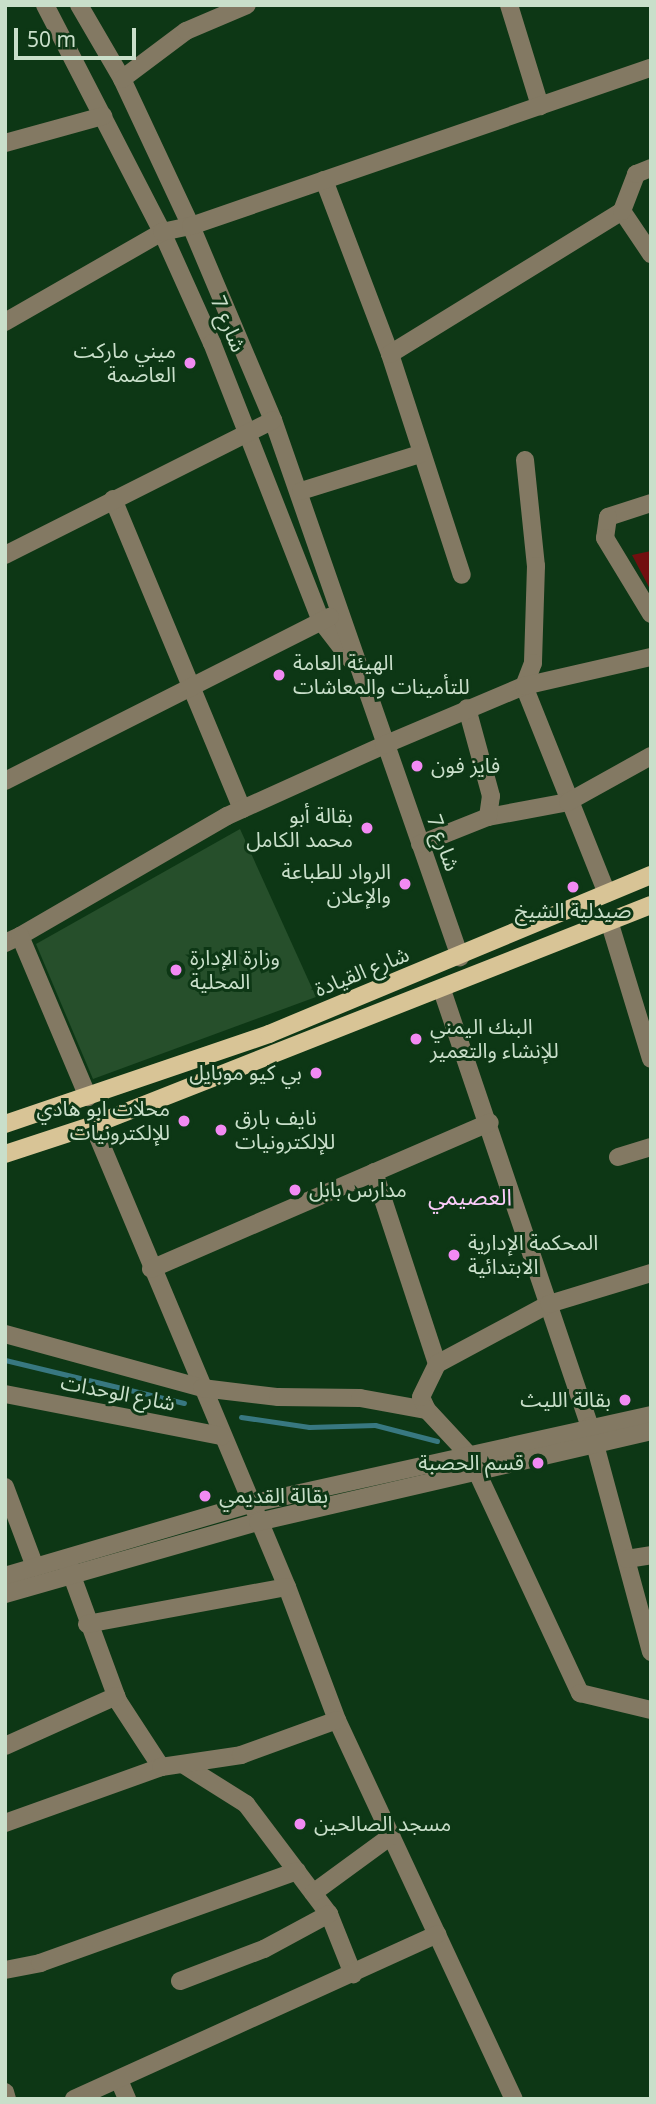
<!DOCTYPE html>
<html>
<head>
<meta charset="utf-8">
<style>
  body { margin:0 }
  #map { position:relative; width:656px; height:2104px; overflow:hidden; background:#0d3715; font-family:Georgia,"Noto Sans Arabic",serif }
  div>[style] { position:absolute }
  .green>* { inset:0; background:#720f10 }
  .stream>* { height:5px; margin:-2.5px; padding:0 2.5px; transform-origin:2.5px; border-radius:2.5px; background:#387881 }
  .building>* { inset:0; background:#264f2b }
  .minor>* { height:18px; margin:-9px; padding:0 9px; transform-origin:9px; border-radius:9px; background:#837963 }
  .major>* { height:18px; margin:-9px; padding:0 9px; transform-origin:9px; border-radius:9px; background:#d8c496 }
  .dots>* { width:19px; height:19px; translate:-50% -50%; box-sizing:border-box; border:4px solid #0d3715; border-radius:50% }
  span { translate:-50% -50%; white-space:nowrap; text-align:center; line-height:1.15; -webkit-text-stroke:6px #0d3715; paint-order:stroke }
  .street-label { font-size:21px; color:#c9dfca }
  .poi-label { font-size:21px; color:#c9dfca }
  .right { translate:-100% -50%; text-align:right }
  .left { translate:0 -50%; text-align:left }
  .neighbourhood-label { font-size:23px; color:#fbccfa }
  .frame { position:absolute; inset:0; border:7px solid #c9dfca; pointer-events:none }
  .scale { position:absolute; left:14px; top:28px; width:122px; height:32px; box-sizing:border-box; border:4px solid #c9dfca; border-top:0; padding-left:9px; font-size:21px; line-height:24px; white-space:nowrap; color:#c9dfca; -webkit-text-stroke:5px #0d3715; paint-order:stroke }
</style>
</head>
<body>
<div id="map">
  <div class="green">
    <div style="clip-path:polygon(651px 551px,651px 591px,632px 555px)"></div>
  </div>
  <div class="stream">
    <div style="left:5px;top:1360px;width:184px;rotate:13.5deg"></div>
    <div style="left:241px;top:1417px;width:69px;rotate:8.4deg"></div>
    <div style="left:309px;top:1427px;width:66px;rotate:-1.7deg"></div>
    <div style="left:375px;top:1425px;width:64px;rotate:14.5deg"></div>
  </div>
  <div class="building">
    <div style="clip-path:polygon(240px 829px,316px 997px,93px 1079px,36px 944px)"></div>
  </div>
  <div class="minor">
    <div style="left:45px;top:5px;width:255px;rotate:62.7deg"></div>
    <div style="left:162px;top:232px;width:122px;rotate:65.8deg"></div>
    <div style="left:212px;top:343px;width:299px;rotate:68.6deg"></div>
    <div style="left:321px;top:621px;width:49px;rotate:52.4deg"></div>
    <div style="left:79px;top:5px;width:86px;rotate:59.8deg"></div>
    <div style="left:122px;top:79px;width:162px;rotate:64.9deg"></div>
    <div style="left:191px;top:226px;width:211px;rotate:67.1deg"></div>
    <div style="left:273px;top:420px;width:569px;rotate:70.8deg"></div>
    <div style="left:509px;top:5px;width:106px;rotate:72.9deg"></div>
    <div style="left:122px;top:79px;width:80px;rotate:-36.9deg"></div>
    <div style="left:186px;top:31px;width:66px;rotate:-23.1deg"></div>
    <div style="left:5px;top:143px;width:102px;rotate:-15.4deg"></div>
    <div style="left:324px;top:180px;width:186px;rotate:69.2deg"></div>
    <div style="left:390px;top:354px;width:232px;rotate:72deg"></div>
    <div style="left:622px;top:211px;width:52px;rotate:56deg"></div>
    <div style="left:5px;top:322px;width:181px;rotate:-29.8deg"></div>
    <div style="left:162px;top:232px;width:30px;rotate:-12deg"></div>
    <div style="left:191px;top:226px;width:486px;rotate:-19deg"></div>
    <div style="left:390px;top:354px;width:273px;rotate:-31.6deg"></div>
    <div style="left:622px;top:211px;width:40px;rotate:-69deg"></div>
    <div style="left:636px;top:174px;width:16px;rotate:-22deg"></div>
    <div style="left:525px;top:460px;width:107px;rotate:84.1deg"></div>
    <div style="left:536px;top:566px;width:97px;rotate:91.8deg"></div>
    <div style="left:533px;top:663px;width:25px;rotate:111deg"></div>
    <div style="left:524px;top:686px;width:223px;rotate:68.2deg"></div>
    <div style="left:301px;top:491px;width:125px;rotate:-17.3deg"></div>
    <div style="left:113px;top:499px;width:336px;rotate:67.4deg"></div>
    <div style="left:651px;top:503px;width:45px;rotate:162deg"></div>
    <div style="left:608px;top:517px;width:21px;rotate:98deg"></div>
    <div style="left:605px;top:538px;width:89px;rotate:58.8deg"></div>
    <div style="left:5px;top:555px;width:300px;rotate:-26.7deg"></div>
    <div style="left:5px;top:781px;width:364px;rotate:-26.8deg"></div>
    <div style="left:488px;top:817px;width:81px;rotate:-10.6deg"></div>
    <div style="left:568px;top:802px;width:95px;rotate:-29deg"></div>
    <div style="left:420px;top:844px;width:73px;rotate:-21.7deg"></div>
    <div style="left:488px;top:817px;width:21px;rotate:-82deg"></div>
    <div style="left:491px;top:796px;width:91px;rotate:-105.3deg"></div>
    <div style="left:610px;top:924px;width:141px;rotate:73.1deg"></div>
    <div style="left:20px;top:936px;width:239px;rotate:-30.1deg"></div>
    <div style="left:227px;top:816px;width:172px;rotate:-24.3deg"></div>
    <div style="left:384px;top:745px;width:152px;rotate:-22.9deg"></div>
    <div style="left:524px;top:686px;width:130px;rotate:-12.9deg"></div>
    <div style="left:5px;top:943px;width:17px;rotate:-25deg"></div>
    <div style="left:20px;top:936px;width:175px;rotate:67.1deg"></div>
    <div style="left:442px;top:990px;width:460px;rotate:71.3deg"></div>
    <div style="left:590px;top:1426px;width:234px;rotate:74.9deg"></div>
    <div style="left:93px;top:1125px;width:501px;rotate:67.22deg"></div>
    <div style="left:287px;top:1587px;width:142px;rotate:69.4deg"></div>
    <div style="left:337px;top:1720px;width:418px;rotate:65deg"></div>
    <div style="left:618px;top:1157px;width:34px;rotate:-17deg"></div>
    <div style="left:374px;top:1172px;width:202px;rotate:71.8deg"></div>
    <div style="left:151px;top:1269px;width:369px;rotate:-23.4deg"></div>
    <div style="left:5px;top:1334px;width:204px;rotate:15.3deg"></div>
    <div style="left:202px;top:1388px;width:77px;rotate:6.8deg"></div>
    <div style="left:278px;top:1397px;width:82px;rotate:0.7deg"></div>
    <div style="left:360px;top:1398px;width:68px;rotate:10.2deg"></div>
    <div style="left:427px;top:1410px;width:62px;rotate:47deg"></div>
    <div style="left:469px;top:1455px;width:263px;rotate:65deg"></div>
    <div style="left:580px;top:1693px;width:73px;rotate:13.5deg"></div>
    <div style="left:5px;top:1394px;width:221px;rotate:11deg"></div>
    <div style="left:427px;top:1410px;width:14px;rotate:-115deg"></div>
    <div style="left:421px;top:1397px;width:37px;rotate:-64deg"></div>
    <div style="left:437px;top:1364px;width:127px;rotate:-28.2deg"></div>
    <div style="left:549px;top:1304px;width:107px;rotate:-16.9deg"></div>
    <div style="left:5px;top:1487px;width:85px;rotate:69.4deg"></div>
    <div style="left:627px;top:1559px;width:24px;rotate:-9deg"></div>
    <div style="left:68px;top:1565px;width:145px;rotate:69.8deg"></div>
    <div style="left:118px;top:1701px;width:79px;rotate:56.9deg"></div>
    <div style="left:5px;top:1576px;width:255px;rotate:-16.4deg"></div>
    <div style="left:250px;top:1504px;width:411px;rotate:-12.5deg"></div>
    <div style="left:5px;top:1594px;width:263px;rotate:-15.9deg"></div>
    <div style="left:258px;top:1522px;width:403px;rotate:-13deg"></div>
    <div style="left:87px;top:1624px;width:203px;rotate:-10.5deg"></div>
    <div style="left:5px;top:1746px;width:122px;rotate:-24.2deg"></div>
    <div style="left:184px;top:1765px;width:73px;rotate:32.2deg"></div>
    <div style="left:246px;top:1804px;width:138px;rotate:53deg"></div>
    <div style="left:329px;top:1914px;width:65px;rotate:68.2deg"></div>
    <div style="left:5px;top:1823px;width:166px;rotate:-19.7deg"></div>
    <div style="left:161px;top:1767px;width:81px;rotate:-8.5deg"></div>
    <div style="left:241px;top:1755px;width:102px;rotate:-20deg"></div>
    <div style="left:313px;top:1893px;width:97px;rotate:-36.2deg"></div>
    <div style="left:5px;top:1970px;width:36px;rotate:-11deg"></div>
    <div style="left:40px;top:1963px;width:273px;rotate:-19.7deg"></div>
    <div style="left:180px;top:1981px;width:90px;rotate:-20.9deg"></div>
    <div style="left:264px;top:1949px;width:74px;rotate:-28.3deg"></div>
    <div style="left:119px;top:2080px;width:21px;rotate:67deg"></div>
    <div style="left:5px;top:2092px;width:7px;rotate:74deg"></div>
    <div style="left:74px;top:2099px;width:399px;rotate:-24.4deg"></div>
  </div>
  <div class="major">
    <div style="left:5px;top:1124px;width:279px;rotate:-18.8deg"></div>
    <div style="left:269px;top:1034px;width:414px;rotate:-22.6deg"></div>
    <div style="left:5px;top:1154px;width:93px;rotate:-18.2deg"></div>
    <div style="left:93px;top:1125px;width:600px;rotate:-21.52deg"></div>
  </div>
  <div class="dots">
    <div style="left:190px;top:363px;background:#f28af3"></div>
    <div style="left:279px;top:675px;background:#f28af3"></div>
    <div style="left:417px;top:766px;background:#f28af3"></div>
    <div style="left:367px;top:828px;background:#f28af3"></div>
    <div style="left:405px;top:884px;background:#f28af3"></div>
    <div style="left:573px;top:887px;background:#f28af3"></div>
    <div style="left:176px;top:970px;background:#f28af3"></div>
    <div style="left:416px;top:1039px;background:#f28af3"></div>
    <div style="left:316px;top:1073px;background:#f28af3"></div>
    <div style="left:184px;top:1121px;background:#f28af3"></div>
    <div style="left:221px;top:1130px;background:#f28af3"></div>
    <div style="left:295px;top:1190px;background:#f28af3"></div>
    <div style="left:454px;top:1255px;background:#f28af3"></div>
    <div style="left:625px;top:1400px;background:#f28af3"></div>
    <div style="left:538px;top:1463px;background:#f28af3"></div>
    <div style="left:205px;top:1496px;background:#f28af3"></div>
    <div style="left:300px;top:1824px;background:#f28af3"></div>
  </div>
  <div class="street-label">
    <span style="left:228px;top:324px;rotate:67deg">شارع 7</span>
    <span style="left:443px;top:843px;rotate:70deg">شارع 7</span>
    <span style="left:362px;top:972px;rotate:-22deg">شارع القيادة</span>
    <span style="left:118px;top:1393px;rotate:11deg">شارع الوحدات</span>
  </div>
  <div class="poi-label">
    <span class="right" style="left:176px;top:363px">ميني ماركت<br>العاصمة</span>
    <span class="left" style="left:293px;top:675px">الهيئة العامة<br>للتأمينات والمعاشات</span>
    <span class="left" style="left:431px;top:766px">فايز فون</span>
    <span class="right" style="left:353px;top:828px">بقالة أبو<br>محمد الكامل</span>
    <span class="right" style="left:391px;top:884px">الرواد للطباعة<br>والإعلان</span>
    <span style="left:573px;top:911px">صيدلية الشيخ</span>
    <span class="left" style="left:190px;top:970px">وزارة الإدارة<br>المحلية</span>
    <span class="left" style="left:430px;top:1039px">البنك اليمني<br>للإنشاء والتعمير</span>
    <span class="right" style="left:302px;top:1073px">بي كيو موبايل</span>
    <span class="right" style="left:170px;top:1121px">محلات ابو هادي<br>للإلكترونيات</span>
    <span class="left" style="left:235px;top:1130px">نايف بارق<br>للإلكترونيات</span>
    <span class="left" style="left:309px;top:1190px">مدارس بابل</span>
    <span class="left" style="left:468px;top:1255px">المحكمة الإدارية<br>الابتدائية</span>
    <span class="right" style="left:611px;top:1400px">بقالة الليث</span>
    <span class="right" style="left:524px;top:1463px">قسم الحصبة</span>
    <span class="left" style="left:219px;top:1496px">بقالة القديمي</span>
    <span class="left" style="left:314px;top:1824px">مسجد الصالحين</span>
  </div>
  <div class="neighbourhood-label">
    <span style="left:470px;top:1198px">العصيمي</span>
  </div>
  <div class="frame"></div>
  <div class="scale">50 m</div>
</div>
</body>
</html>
